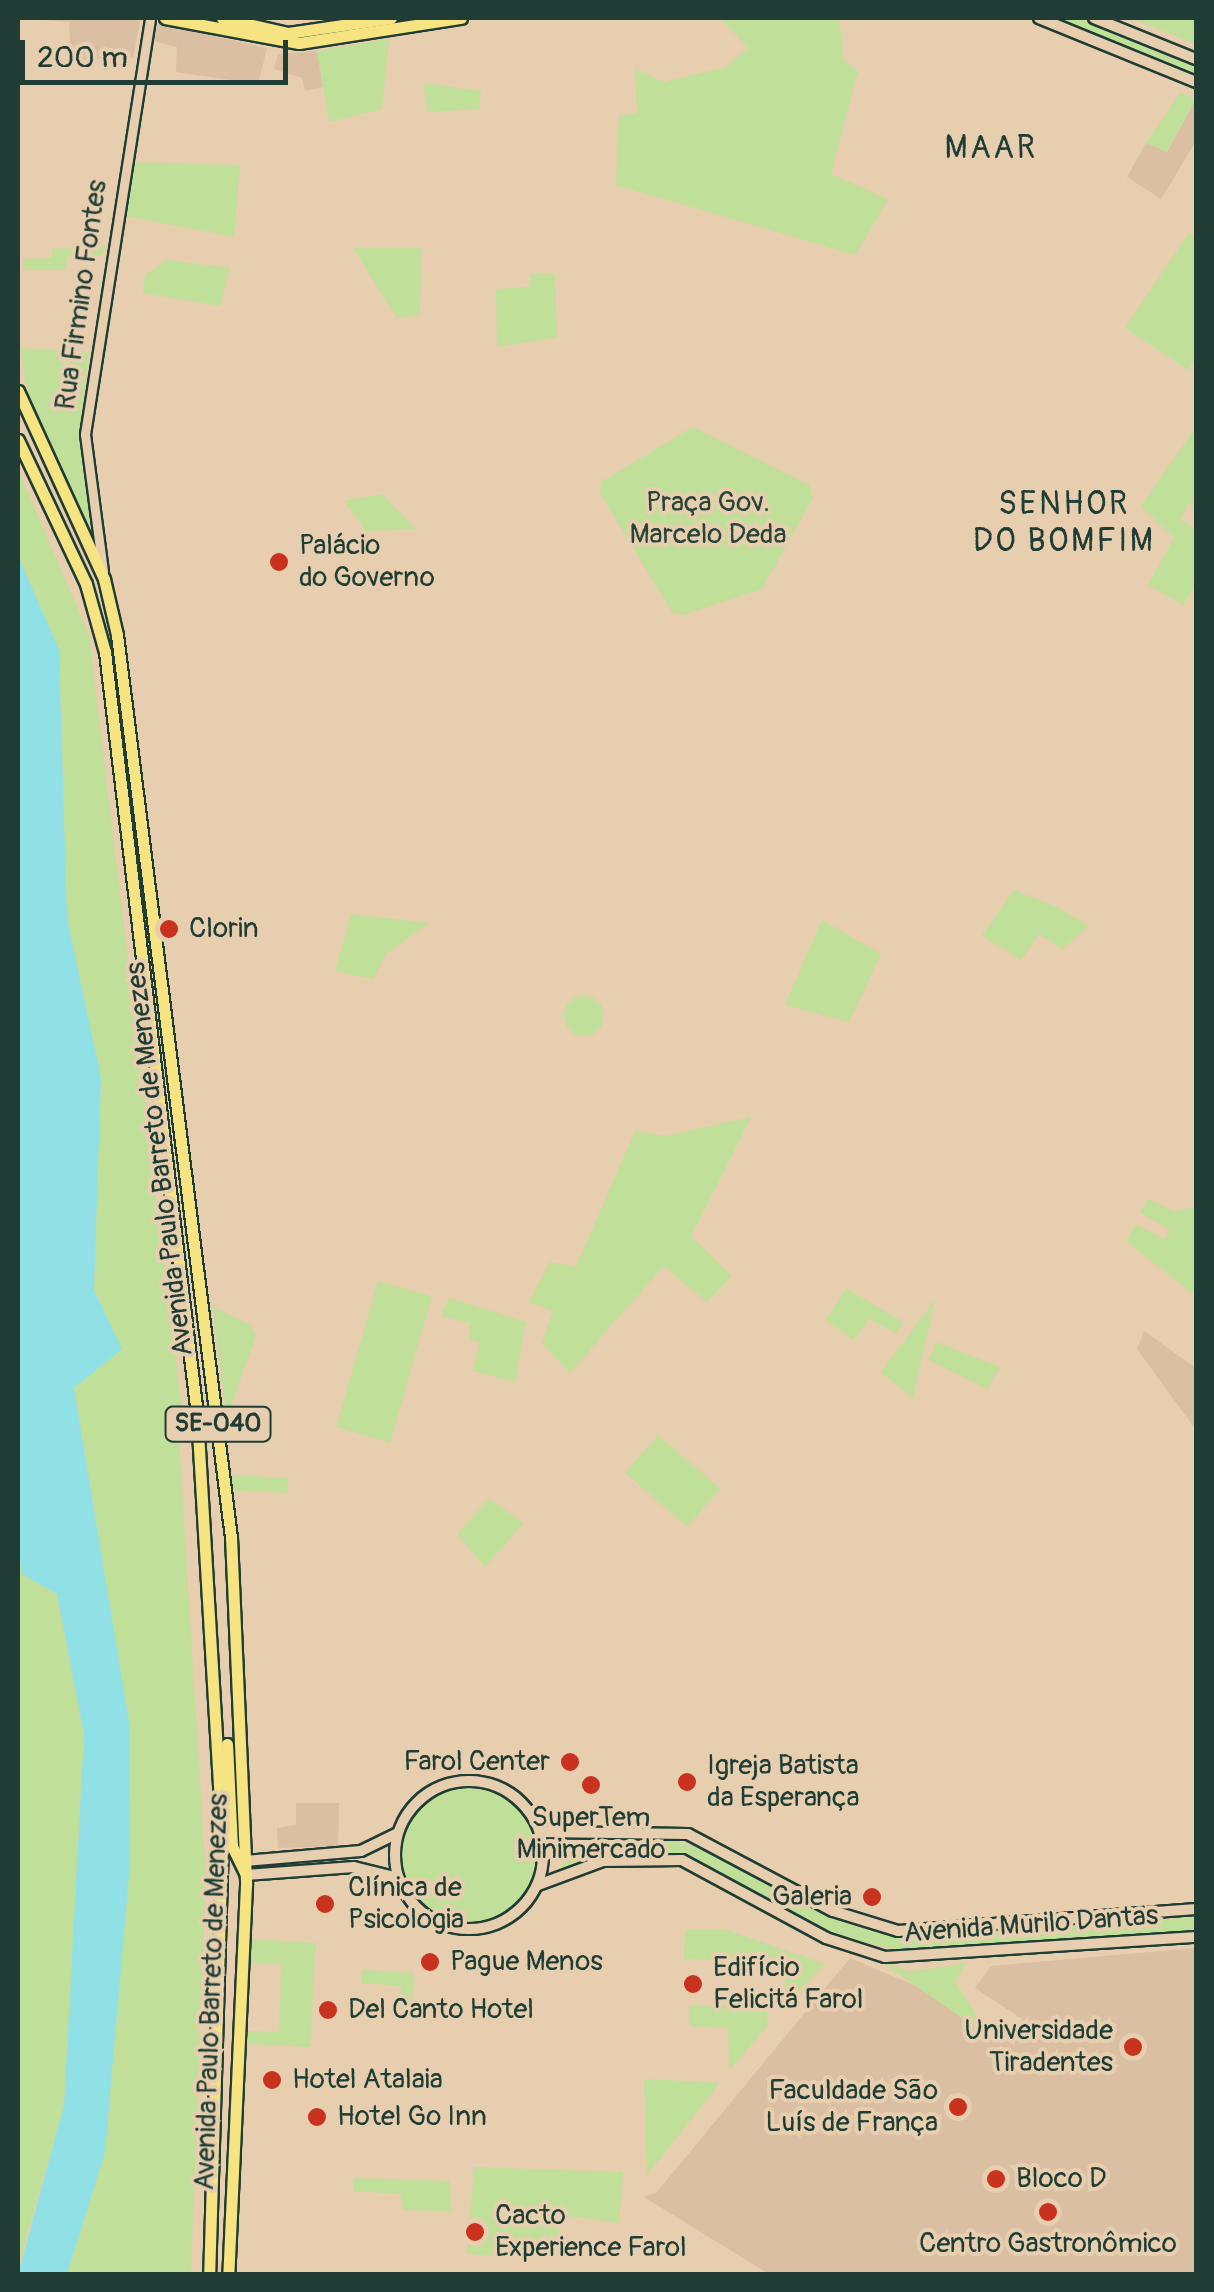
<!DOCTYPE html>
<html>
<head>
<meta charset="utf-8">
<style>
  body { margin:0 }
  #map { position:relative; width:1214px; height:2292px; overflow:hidden; background:#e6ceaf; font-family:Pangolin,sans-serif }
  div>[style] { position:absolute }
  .built>* { inset:0; background:#dabfa2 }
  .green>* { inset:0; background:#c0df98; transform-origin:0 0 }
  .round { border-radius:50% }
  .water>* { inset:0; background:#8fe1e6 }
  .roads { filter:drop-shadow(2px 0 #1f3d34) drop-shadow(-2px 0 #1f3d34) drop-shadow(0 2px #1f3d34) drop-shadow(0 -2px #1f3d34) }
  .tertiary>* { height:9px; margin:-4.5px; padding:0 4.5px; transform-origin:4.5px; border-radius:4.5px; background:#e6ceaf }
  .secondary>* { height:10px; margin:-5px; padding:0 5px; transform-origin:5px; border-radius:5px; background:#e6ceaf }
  .secondary>.ring { margin:-5px; padding:0; box-sizing:content-box; background:none; border:10px solid #e6ceaf; border-radius:50% }
  .primary>* { height:11px; margin:-5.5px; padding:0 5.5px; transform-origin:5.5px; border-radius:5.5px; background:#f6e381 }
  .dots>* { width:28px; height:28px; translate:-50% -50%; box-sizing:border-box; border:5px solid #e6ceaf; border-radius:50% }
  span { translate:-50% -50%; white-space:nowrap; text-align:center; line-height:1.15; -webkit-text-stroke:8px #e6ceaf; paint-order:stroke }
  .shield-label span { padding:2px 8px; background:#e6ceaf; border:2px solid; border-radius:8px; -webkit-text-stroke-width:0 }
  .shield-label { font-size:25px; color:#1f3d34; font-weight:700 }
  .street-label { font-size:28px; color:#1f3d34 }
  .park-label { font-size:28px; color:#274539 }
  .poi-label { font-size:28px; color:#1f3d34 }
  .left { translate:0 -50%; text-align:left }
  .right { translate:-100% -50%; text-align:right }
  .quarter-label { font-size:32px; color:#1f3d34; letter-spacing:2.5px }
  .frame { position:absolute; inset:0; border:20px solid #1f3d34; pointer-events:none }
  .scale { position:absolute; left:20px; top:40px; width:268px; height:45px; box-sizing:border-box; border:5px solid #1f3d34; border-top:0; padding-left:12px; font-size:30px; line-height:35px; white-space:nowrap; color:#1f3d34; -webkit-text-stroke:8px #e6ceaf; paint-order:stroke }
</style>
</head>
<body>
<div id="map">
  <div class="built">
    <div style="clip-path:polygon(23px 18px,141px 18px,133px 58px,71px 60px,69px 22px)"></div>
    <div style="clip-path:polygon(158px 24px,267px 48px,258px 84px,176px 72px,177px 47px,153px 41px)"></div>
    <div style="clip-path:polygon(317px 51px,323px 87px,305px 91px,302px 78px,274px 69px,278px 54px)"></div>
    <div style="clip-path:polygon(1196px 99px,1196px 141px,1161px 199px,1127px 177px,1146px 143px,1167px 152px)"></div>
    <div style="clip-path:polygon(1144px 1331px,1196px 1368px,1196px 1430px,1137px 1349px)"></div>
    <div style="clip-path:polygon(296px 1803px,339px 1803px,338px 1846px,278px 1848px,277px 1828px,296px 1825px)"></div>
    <div style="clip-path:polygon(1196px 1948px,1196px 2274px,769px 2274px,644px 2197px,657px 2192px,850px 1958px,923px 1989px,1008px 2041px,1022px 2019px,975px 1988px,991px 1966px)"></div>
  </div>
  <div class="green">
    <div style="clip-path:polygon(720px 18px,839px 18px,844px 60px,858px 71px,831px 174px,888px 199px,856px 255px,616px 185px,619px 116px,637px 113px,635px 68px,664px 82px,726px 67px,748px 48px)"></div>
    <div style="clip-path:polygon(1049px 18px,1081px 18px,1164px 51px,1196px 64px,1196px 77px)"></div>
    <div style="clip-path:polygon(1130px 18px,1196px 18px,1196px 44px)"></div>
    <div style="clip-path:polygon(389px 39px,382px 109px,329px 122px,317px 51px)"></div>
    <div style="clip-path:polygon(423px 83px,481px 91px,479px 109px,428px 112px)"></div>
    <div style="clip-path:polygon(1180px 93px,1196px 99px,1166px 152px,1146px 143px)"></div>
    <div style="clip-path:polygon(130px 162px,240px 165px,234px 237px,126px 216px)"></div>
    <div style="clip-path:polygon(1189px 233px,1196px 239px,1196px 357px,1188px 370px,1125px 328px)"></div>
    <div style="clip-path:polygon(105px 246px,103px 255px,67px 257px,65px 270px,23px 270px,23px 259px,52px 258px,52px 249px)"></div>
    <div style="clip-path:polygon(353px 248px,421px 248px,420px 314px,397px 318px)"></div>
    <div style="clip-path:polygon(166px 260px,230px 268px,220px 306px,143px 293px,145px 275px)"></div>
    <div style="clip-path:polygon(531px 274px,555px 274px,557px 337px,497px 347px,496px 289px,529px 287px)"></div>
    <div style="clip-path:polygon(20px 348px,89px 352px,81px 418px,97px 541px,30px 406px)"></div>
    <div style="clip-path:polygon(693px 427px,809px 485px,813px 498px,762px 589px,683px 615px,672px 612px,600px 493px,601px 482px)"></div>
    <div style="clip-path:polygon(1196px 427px,1196px 507px,1189px 504px,1180px 519px,1196px 530px,1196px 584px,1183px 605px,1148px 585px,1174px 538px,1141px 506px)"></div>
    <div style="clip-path:polygon(18px 469px,89px 635px,184px 1427px,179px 1439px,206px 1878px,191px 2274px,67px 2274px,105px 2153px,129px 1875px,130px 1729px,74px 1388px,121px 1349px,94px 1290px,101px 1077px,67px 918px,59px 649px,18px 556px)"></div>
    <div style="clip-path:polygon(383px 494px,415px 529px,366px 531px,344px 501px)"></div>
    <div style="clip-path:polygon(1014px 890px,1057px 907px,1089px 926px,1062px 949px,1039px 934px,1021px 960px,982px 935px)"></div>
    <div style="clip-path:polygon(351px 914px,429px 923px,387px 953px,373px 979px,335px 971px)"></div>
    <div style="clip-path:polygon(822px 920px,881px 954px,849px 1022px,785px 1005px)"></div>
    <div class="round" style="left:564px;top:996px;width:40px;height:40px"></div>
    <div style="clip-path:polygon(751px 1117px,691px 1236px,732px 1276px,707px 1302px,663px 1266px,570px 1373px,542px 1343px,553px 1311px,529px 1302px,550px 1262px,576px 1267px,635px 1131px,665px 1136px)"></div>
    <div style="clip-path:polygon(1149px 1199px,1175px 1212px,1196px 1206px,1196px 1296px,1126px 1241px,1136px 1224px,1164px 1239px,1171px 1231px,1140px 1212px)"></div>
    <div style="left:378px;top:1281px;width:56px;height:152px;rotate:16deg"></div>
    <div style="clip-path:polygon(846px 1288px,903px 1322px,896px 1333px,869px 1319px,853px 1340px,826px 1320px)"></div>
    <div style="clip-path:polygon(449px 1298px,526px 1322px,515px 1382px,473px 1371px,480px 1342px,469px 1339px,470px 1323px,441px 1316px)"></div>
    <div style="clip-path:polygon(935px 1300px,913px 1398px,881px 1372px)"></div>
    <div style="clip-path:polygon(212px 1306px,250px 1325px,256px 1337px,227px 1416px)"></div>
    <div style="clip-path:polygon(936px 1342px,1000px 1367px,987px 1389px,929px 1360px)"></div>
    <div style="left:658px;top:1435px;width:82px;height:50px;rotate:41deg"></div>
    <div style="left:230px;top:1475px;width:58px;height:15px;rotate:3deg"></div>
    <div style="clip-path:polygon(489px 1499px,524px 1523px,485px 1567px,457px 1534px)"></div>
    <div style="clip-path:polygon(18px 1547px,22px 1574px,57px 1594px,84px 1735px,64px 2105px,18px 2267px)"></div>
    <div class="round" style="left:395px;top:1781px;width:148px;height:148px"></div>
    <div style="clip-path:polygon(661px 1838px,722px 1854px,825px 1916px,900px 1938px,1196px 1917px,1196px 1932px,905px 1951px,833px 1935px,687px 1855px,615px 1855px,559px 1869px,577px 1843px)"></div>
    <div style="clip-path:polygon(685px 1930px,727px 1930px,825px 1964px,785px 2006px,784px 1962px,684px 1959px)"></div>
    <div style="clip-path:polygon(251px 1939px,316px 1943px,310px 2047px,247px 2044px,248px 2031px,279px 2032px,281px 1964px,250px 1963px)"></div>
    <div style="clip-path:polygon(877px 1959px,910px 1972px,966px 1963px,955px 1982px,980px 2020px,975px 2027px)"></div>
    <div style="clip-path:polygon(361px 1970px,414px 1973px,411px 2010px,400px 2010px,401px 1986px,361px 1983px)"></div>
    <div style="clip-path:polygon(689px 2005px,767px 2007px,767px 2027px,729px 2070px,728px 2028px,690px 2026px)"></div>
    <div style="clip-path:polygon(644px 2079px,720px 2083px,647px 2175px)"></div>
    <div style="clip-path:polygon(474px 2167px,623px 2172px,619px 2223px,562px 2215px,553px 2260px,467px 2254px)"></div>
    <div style="clip-path:polygon(353px 2178px,450px 2181px,451px 2211px,403px 2210px,401px 2194px,353px 2191px)"></div>
  </div>
  <div class="water">
    <div style="clip-path:polygon(18px 556px,59px 649px,67px 918px,101px 1077px,94px 1290px,122px 1349px,74px 1388px,130px 1728px,129px 1875px,105px 2153px,67px 2274px,18px 2274px,64px 2105px,84px 1735px,57px 1594px,22px 1574px,18px 1547px)"></div>
  </div>
  <div class="roads">
    <div class="tertiary">
      <div style="left:103px;top:571px;width:138px;rotate:-97.5deg"></div>
      <div style="left:85px;top:434px;width:421px;rotate:-81.1deg"></div>
    </div>
    <div class="secondary">
      <div style="left:1039px;top:18px;width:170px;rotate:22.2deg"></div>
      <div style="left:1094px;top:18px;width:110px;rotate:21.9deg"></div>
      <div class="ring" style="left:395px;top:1781px;width:138px;height:138px"></div>
      <div style="left:541px;top:1832px;width:147px;rotate:0.8deg"></div>
      <div style="left:688px;top:1834px;width:164px;rotate:28deg"></div>
      <div style="left:833px;top:1911px;width:68px;rotate:17.1deg"></div>
      <div style="left:898px;top:1931px;width:299px;rotate:-4.2deg"></div>
      <div style="left:245px;top:1861px;width:116px;rotate:-4.9deg"></div>
      <div style="left:361px;top:1851px;width:41px;rotate:-25.9deg"></div>
      <div style="left:246px;top:1875px;width:108px;rotate:-4.2deg"></div>
      <div style="left:354px;top:1867px;width:45px;rotate:14deg"></div>
      <div style="left:538px;top:1885px;width:69px;rotate:-20.3deg"></div>
      <div style="left:603px;top:1861px;width:79px;rotate:-0.7deg"></div>
      <div style="left:682px;top:1860px;width:164px;rotate:28.4deg"></div>
      <div style="left:826px;top:1938px;width:62px;rotate:17.9deg"></div>
      <div style="left:885px;top:1957px;width:312px;rotate:-3.7deg"></div>
    </div>
    <div class="primary">
      <div style="left:165px;top:18px;width:136px;rotate:10.6deg"></div>
      <div style="left:299px;top:43px;width:164px;rotate:-8.8deg"></div>
      <div style="left:222px;top:18px;width:68px;rotate:12.8deg"></div>
      <div style="left:288px;top:33px;width:104px;rotate:-8.3deg"></div>
      <div style="left:18px;top:391px;width:207px;rotate:65.4deg"></div>
      <div style="left:104px;top:579px;width:57px;rotate:76.9deg"></div>
      <div style="left:117px;top:635px;width:909px;rotate:82.8deg"></div>
      <div style="left:231px;top:1537px;width:348px;rotate:87.5deg"></div>
      <div style="left:246px;top:1885px;width:389px;rotate:92.6deg"></div>
      <div style="left:18px;top:440px;width:159px;rotate:64.7deg"></div>
      <div style="left:86px;top:584px;width:71px;rotate:74.4deg"></div>
      <div style="left:105px;top:652px;width:769px;rotate:83.12deg"></div>
      <div style="left:197px;top:1415px;width:428px;rotate:86.6deg"></div>
      <div style="left:222px;top:1842px;width:432px;rotate:91.7deg"></div>
      <div style="left:227px;top:1744px;width:102px;rotate:87.2deg"></div>
      <div style="left:232px;top:1846px;width:32px;rotate:64deg"></div>
    </div>
  </div>
  <div class="dots">
    <div style="left:279px;top:562px;background:#c8321e"></div>
    <div style="left:169px;top:929px;background:#c8321e"></div>
    <div style="left:570px;top:1762px;background:#c8321e"></div>
    <div style="left:687px;top:1782px;background:#c8321e"></div>
    <div style="left:591px;top:1785px;background:#c8321e"></div>
    <div style="left:872px;top:1897px;background:#c8321e"></div>
    <div style="left:325px;top:1904px;background:#c8321e"></div>
    <div style="left:430px;top:1962px;background:#c8321e"></div>
    <div style="left:693px;top:1984px;background:#c8321e"></div>
    <div style="left:328px;top:2010px;background:#c8321e"></div>
    <div style="left:1133px;top:2047px;background:#c8321e"></div>
    <div style="left:272px;top:2080px;background:#c8321e"></div>
    <div style="left:958px;top:2107px;background:#c8321e"></div>
    <div style="left:317px;top:2117px;background:#c8321e"></div>
    <div style="left:996px;top:2179px;background:#c8321e"></div>
    <div style="left:1048px;top:2212px;background:#c8321e"></div>
    <div style="left:475px;top:2232px;background:#c8321e"></div>
  </div>
  <div class="shield-label">
    <span style="left:218px;top:1424px">SE-040</span>
  </div>
  <div class="street-label">
    <span style="left:82px;top:295px;rotate:-82deg">Rua Firmino Fontes</span>
    <span style="left:160px;top:1159px;rotate:-97deg">Avenida Paulo Barreto de Menezes</span>
    <span style="left:1031px;top:1925px;rotate:-4deg">Avenida Murilo Dantas</span>
    <span style="left:212px;top:1992px;rotate:-88deg">Avenida Paulo Barreto de Menezes</span>
  </div>
  <div class="park-label">
    <span style="left:708px;top:519px">Praça Gov.<br>Marcelo Deda</span>
  </div>
  <div class="poi-label">
    <span class="left" style="left:299px;top:562px">Palácio<br>do Governo</span>
    <span class="left" style="left:189px;top:929px">Clorin</span>
    <span class="right" style="left:550px;top:1762px">Farol Center</span>
    <span class="left" style="left:707px;top:1782px">Igreja Batista<br>da Esperança</span>
    <span style="left:591px;top:1834px">SuperTem<br>Minimercado</span>
    <span class="left" style="left:348px;top:1904px">Clínica de<br>Psicologia</span>
    <span class="right" style="left:852px;top:1897px">Galeria</span>
    <span class="left" style="left:450px;top:1962px">Pague Menos</span>
    <span class="left" style="left:713px;top:1984px">Edifício<br>Felicitá Farol</span>
    <span class="left" style="left:348px;top:2010px">Del Canto Hotel</span>
    <span class="right" style="left:1113px;top:2047px">Universidade<br>Tiradentes</span>
    <span class="left" style="left:292px;top:2080px">Hotel Atalaia</span>
    <span class="right" style="left:938px;top:2107px">Faculdade São<br>Luís de França</span>
    <span class="left" style="left:337px;top:2117px">Hotel Go Inn</span>
    <span class="left" style="left:1016px;top:2179px">Bloco D</span>
    <span class="left" style="left:495px;top:2232px">Cacto<br>Experience Farol</span>
    <span style="left:1048px;top:2244px">Centro Gastronômico</span>
  </div>
  <div class="quarter-label">
    <span style="left:991px;top:148px">MAAR</span>
    <span style="left:1064px;top:523px">SENHOR<br>DO BOMFIM</span>
  </div>
  <div class="frame"></div>
  <div class="scale">200 m</div>
</div>
</body>
</html>
